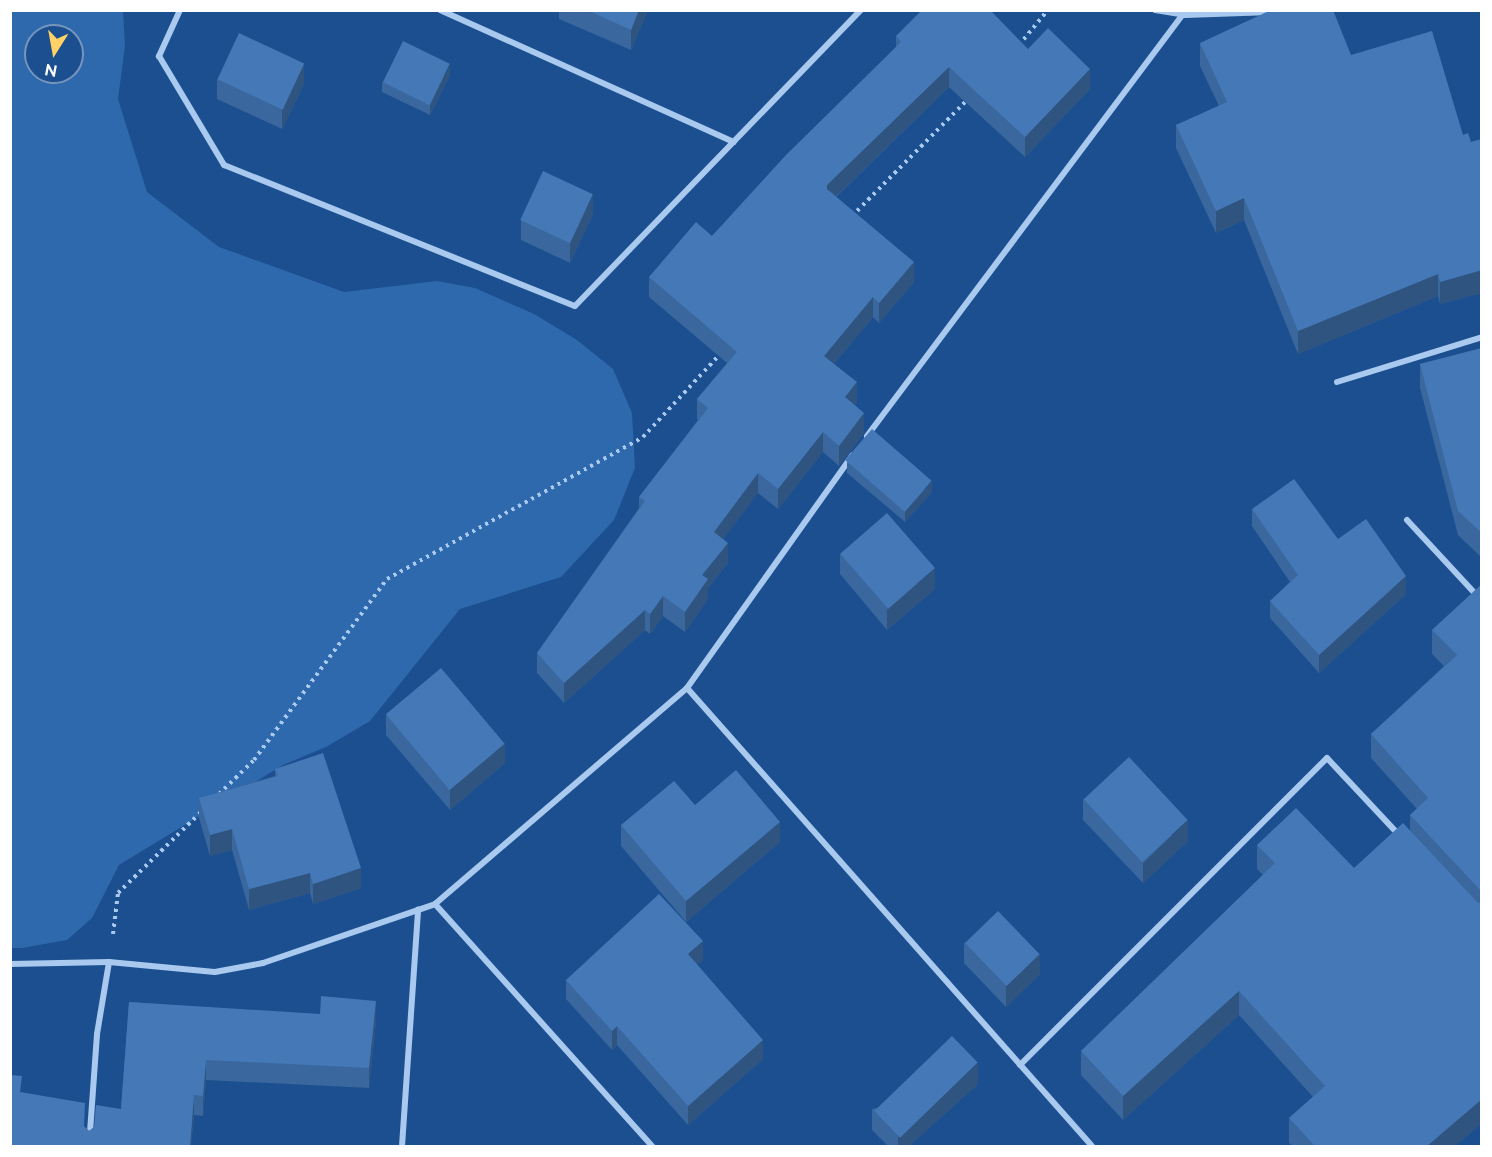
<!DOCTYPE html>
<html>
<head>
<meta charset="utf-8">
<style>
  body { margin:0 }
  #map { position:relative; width:1492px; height:1157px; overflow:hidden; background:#1b4f8f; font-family:Raleway,sans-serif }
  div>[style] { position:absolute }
  .green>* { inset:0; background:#2e69ad }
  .path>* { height:4px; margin-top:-2px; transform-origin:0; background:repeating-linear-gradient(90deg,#a9c9ee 0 3px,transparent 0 7.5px) }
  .street>* { height:6px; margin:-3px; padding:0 3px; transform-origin:3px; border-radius:3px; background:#a9c9ee }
  .wall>* { inset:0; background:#3a679d }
  .shaded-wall>* { inset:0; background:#305480 }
  .building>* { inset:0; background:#4478b7; transform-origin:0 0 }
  span { translate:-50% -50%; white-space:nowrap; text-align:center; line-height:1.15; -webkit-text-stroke:6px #1b4f8f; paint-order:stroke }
  .frame { position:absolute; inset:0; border:12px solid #fff; pointer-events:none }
  .north { position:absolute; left:24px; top:24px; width:60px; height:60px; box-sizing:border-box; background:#1b4f8f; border:2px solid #7695bc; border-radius:50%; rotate:191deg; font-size:16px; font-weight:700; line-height:24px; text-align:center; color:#fff }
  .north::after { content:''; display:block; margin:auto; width:21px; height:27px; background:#ffd166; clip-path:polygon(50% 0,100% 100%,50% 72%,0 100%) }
</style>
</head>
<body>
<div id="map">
  <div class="green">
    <div style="clip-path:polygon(evenodd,11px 11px,123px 11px,125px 46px,118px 99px,147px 192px,219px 247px,344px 292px,437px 281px,475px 288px,534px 314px,577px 340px,613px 369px,632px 413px,635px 468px,614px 520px,561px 577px,460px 609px,370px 721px,326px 747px,283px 765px,119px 865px,92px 918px,67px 940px,22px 948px,11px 948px,11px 11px,36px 36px,72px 36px,72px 72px,36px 72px,36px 36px)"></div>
  </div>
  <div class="path">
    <div style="left:1019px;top:45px;width:45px;rotate:-50.4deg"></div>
    <div style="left:852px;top:216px;width:166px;rotate:-45.2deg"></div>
    <div style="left:219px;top:794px;width:49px;rotate:-44.2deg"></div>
    <div style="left:254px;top:760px;width:225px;rotate:-53.7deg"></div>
    <div style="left:387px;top:579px;width:293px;rotate:-29deg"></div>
    <div style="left:643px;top:437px;width:116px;rotate:-47.1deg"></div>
    <div style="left:113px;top:934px;width:41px;rotate:-83deg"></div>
    <div style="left:118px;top:893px;width:116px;rotate:-44.3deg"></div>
  </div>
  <div class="street">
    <div style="left:180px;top:10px;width:51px;rotate:114.5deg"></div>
    <div style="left:159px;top:56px;width:127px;rotate:59.2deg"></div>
    <div style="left:224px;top:165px;width:378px;rotate:21.9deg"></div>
    <div style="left:575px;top:306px;width:412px;rotate:-46deg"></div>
    <div style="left:440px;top:10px;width:322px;rotate:24.2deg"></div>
    <div style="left:1155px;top:10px;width:30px;rotate:9deg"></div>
    <div style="left:1185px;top:15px;width:89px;rotate:-1.9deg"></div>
    <div style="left:1337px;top:382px;width:152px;rotate:-17.2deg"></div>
    <div style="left:867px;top:436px;width:532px;rotate:-53.17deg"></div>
    <div style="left:1407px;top:520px;width:110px;rotate:47.2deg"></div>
    <div style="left:687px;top:688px;width:611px;rotate:48.51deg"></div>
    <div style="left:435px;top:904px;width:325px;rotate:48.1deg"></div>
    <div style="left:10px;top:964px;width:99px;rotate:-1.2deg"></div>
    <div style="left:109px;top:962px;width:106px;rotate:5.4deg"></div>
    <div style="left:215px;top:972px;width:49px;rotate:-10.6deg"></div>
    <div style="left:263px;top:963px;width:182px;rotate:-18.9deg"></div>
    <div style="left:435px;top:904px;width:332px;rotate:-40.6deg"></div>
    <div style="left:687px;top:688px;width:285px;rotate:-54.6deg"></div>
    <div style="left:1020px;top:1065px;width:434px;rotate:-45deg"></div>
    <div style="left:1327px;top:758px;width:107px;rotate:46.9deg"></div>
    <div style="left:89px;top:1146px;width:112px;rotate:-85.9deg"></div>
    <div style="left:97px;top:1034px;width:73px;rotate:-80.5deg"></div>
    <div style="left:402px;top:1146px;width:237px;rotate:-86.1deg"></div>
  </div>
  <div class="wall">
    <div style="clip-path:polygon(559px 10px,648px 10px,631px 50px,559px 19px)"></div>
    <div style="clip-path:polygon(896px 36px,1028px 49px,1090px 89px,1025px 157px,949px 87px,836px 197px,914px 282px,879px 323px,873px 317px,834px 364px,857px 402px,855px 405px,864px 433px,839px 466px,823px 452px,778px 509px,758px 493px,723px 539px,728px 563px,708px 588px,708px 599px,685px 632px,663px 616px,650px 634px,645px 630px,564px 703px,537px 673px,537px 653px,639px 508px,639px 497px,698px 420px,697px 419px,697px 399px,727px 363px,649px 297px,649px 277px,712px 236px,896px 47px)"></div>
    <div style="clip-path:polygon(1200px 43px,1351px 55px,1463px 135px,1471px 142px,1482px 139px,1482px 293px,1440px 304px,1438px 296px,1298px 354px,1244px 220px,1216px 233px,1176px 148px,1176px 125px,1219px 106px,1200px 66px)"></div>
    <div style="clip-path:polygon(450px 75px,430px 115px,382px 92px,382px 82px)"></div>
    <div style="clip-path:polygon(217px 79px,304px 84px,282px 129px,217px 99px)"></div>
    <div style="clip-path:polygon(593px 214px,570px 263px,521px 240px,521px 220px)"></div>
    <div style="clip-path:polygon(1482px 348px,1482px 558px,1458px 535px,1420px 388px,1420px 364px)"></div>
    <div style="clip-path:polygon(847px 462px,932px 492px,905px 522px,847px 473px)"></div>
    <div style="clip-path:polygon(1252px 509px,1406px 594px,1319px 673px,1270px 618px,1270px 601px,1290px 582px,1252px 526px)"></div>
    <div style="clip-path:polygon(840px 554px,935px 589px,887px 630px,840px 574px)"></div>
    <div style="clip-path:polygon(1482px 584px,1482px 1123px,1455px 1146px,1293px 1146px,1289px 1143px,1289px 1118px,1313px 1097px,1239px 1015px,1123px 1120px,1081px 1075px,1081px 1051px,1263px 875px,1257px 869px,1257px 845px,1354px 868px,1410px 831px,1410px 815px,1417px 809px,1371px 758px,1371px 734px,1444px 666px,1432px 654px,1432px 630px)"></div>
    <div style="clip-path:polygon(386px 715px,505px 763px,450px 810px,386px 735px)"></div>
    <div style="clip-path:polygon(275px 769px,361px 888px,313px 904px,310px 893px,249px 910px,232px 850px,210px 856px,199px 818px,199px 798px,275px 776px)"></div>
    <div style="clip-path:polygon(1083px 799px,1188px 841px,1143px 883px,1083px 820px)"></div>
    <div style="clip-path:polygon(695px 805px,780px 842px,686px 922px,621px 846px,621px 825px)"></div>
    <div style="clip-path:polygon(964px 942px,1040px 974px,1006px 1007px,964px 963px)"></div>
    <div style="clip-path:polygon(703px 960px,697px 965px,763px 1059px,688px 1125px,617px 1045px,612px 1050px,566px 999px,566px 980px)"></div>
    <div style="clip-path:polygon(129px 1002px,376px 1021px,369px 1088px,206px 1080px,203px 1116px,194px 1115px,191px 1146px,10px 1146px,22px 1092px,85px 1127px,89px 1131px,121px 1109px)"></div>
    <div style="clip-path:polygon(978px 1084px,909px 1146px,888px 1146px,872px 1130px,872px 1109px)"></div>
  </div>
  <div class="shaded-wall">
    <div style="clip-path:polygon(639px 10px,648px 10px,631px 50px,631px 30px)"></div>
    <div style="clip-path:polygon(304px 63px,304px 84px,282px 129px,282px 109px)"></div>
    <div style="clip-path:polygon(450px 64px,450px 75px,430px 115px,430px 105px)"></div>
    <div style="clip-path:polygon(949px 67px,949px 87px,827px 205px,827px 185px)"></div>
    <div style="clip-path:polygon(1090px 69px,1090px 89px,1025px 157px,1025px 137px)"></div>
    <div style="clip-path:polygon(593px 194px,593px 214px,570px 263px,570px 242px)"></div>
    <div style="clip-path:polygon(1244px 198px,1244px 220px,1216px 233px,1216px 211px)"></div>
    <div style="clip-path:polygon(914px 262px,914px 282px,879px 323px,879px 303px)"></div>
    <div style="clip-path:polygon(1482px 270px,1482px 293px,1440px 304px,1440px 282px)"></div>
    <div style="clip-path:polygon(1438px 274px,1438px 296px,1298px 354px,1298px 331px)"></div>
    <div style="clip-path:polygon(873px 297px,873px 317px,824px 376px,824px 356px)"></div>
    <div style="clip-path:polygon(857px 382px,857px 402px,845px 417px,845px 397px)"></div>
    <div style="clip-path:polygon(864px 413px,864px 433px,839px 466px,839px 446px)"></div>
    <div style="clip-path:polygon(823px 432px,823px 452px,778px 509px,778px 489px)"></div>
    <div style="clip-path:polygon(758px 473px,758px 493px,714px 552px,714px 532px)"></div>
    <div style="clip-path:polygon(932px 481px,932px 492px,905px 522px,905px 512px)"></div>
    <div style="clip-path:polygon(728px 543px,728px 563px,708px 588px,708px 599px,685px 632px,685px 612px,702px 575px)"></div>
    <div style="clip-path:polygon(935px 568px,935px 589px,887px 630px,887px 610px)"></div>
    <div style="clip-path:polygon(1406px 576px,1406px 594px,1319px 673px,1319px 655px)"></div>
    <div style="clip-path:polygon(663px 596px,663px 616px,650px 634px,650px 614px)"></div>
    <div style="clip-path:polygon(645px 610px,645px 630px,564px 703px,564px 683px)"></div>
    <div style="clip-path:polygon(505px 743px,505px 763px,450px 810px,450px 790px)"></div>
    <div style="clip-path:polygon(1188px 820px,1188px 841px,1143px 883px,1143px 863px)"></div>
    <div style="clip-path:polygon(780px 822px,780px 842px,686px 922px,686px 901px)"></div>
    <div style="clip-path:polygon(232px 829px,232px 850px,210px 856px,210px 835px)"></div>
    <div style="clip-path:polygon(361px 868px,361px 888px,313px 904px,313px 884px)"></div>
    <div style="clip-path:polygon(310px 873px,310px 893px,249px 910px,249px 889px)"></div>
    <div style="clip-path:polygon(703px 941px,703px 960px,688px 973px,688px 954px)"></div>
    <div style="clip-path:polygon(1040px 954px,1040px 974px,1006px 1007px,1006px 986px)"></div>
    <div style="clip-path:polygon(1239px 991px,1239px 1015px,1123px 1120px,1123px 1096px)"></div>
    <div style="clip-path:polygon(376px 1001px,376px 1021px,369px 1088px,369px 1068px)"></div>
    <div style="clip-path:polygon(617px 1026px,617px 1045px,612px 1050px,612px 1031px)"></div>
    <div style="clip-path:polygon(763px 1040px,763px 1059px,688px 1125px,688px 1106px)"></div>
    <div style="clip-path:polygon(206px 1060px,206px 1080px,203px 1116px,203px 1096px)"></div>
    <div style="clip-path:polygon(978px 1063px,978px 1084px,909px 1146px,898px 1146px,898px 1137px)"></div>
    <div style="clip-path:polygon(194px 1095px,194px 1115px,191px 1146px,190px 1146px)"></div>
    <div style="clip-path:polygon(1482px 1099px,1482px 1123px,1455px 1146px,1427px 1146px)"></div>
  </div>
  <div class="building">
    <div style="clip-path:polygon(587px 10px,639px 10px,631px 30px)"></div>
    <div style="clip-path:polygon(922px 10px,990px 10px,1028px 49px,1048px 28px,1090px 69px,1025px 137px,949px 67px,827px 185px,827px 189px,914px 262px,879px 303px,873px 297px,824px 356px,857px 382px,845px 397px,864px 413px,839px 446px,823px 432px,778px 489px,758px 473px,714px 532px,728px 543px,702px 575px,708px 579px,685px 612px,663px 596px,650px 614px,645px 610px,564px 683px,537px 653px,645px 501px,639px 497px,708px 408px,697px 399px,737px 352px,649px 277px,696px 222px,712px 236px,786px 155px,901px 42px,896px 36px)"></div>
    <div style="clip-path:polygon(1271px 10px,1333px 10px,1351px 55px,1432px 31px,1463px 135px,1468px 133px,1471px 142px,1482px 139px,1482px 270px,1440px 282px,1438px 274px,1298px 331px,1244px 198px,1216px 211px,1176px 125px,1227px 102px,1200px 43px)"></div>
    <div style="left:239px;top:33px;width:72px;height:51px;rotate:25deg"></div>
    <div style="left:403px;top:41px;width:52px;height:46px;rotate:26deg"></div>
    <div style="left:543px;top:171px;width:55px;height:54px;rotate:25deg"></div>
    <div style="clip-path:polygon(1482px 348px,1482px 533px,1458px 511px,1420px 364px)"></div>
    <div style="left:872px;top:429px;width:79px;height:41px;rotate:41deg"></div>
    <div style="clip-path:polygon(1294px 479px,1338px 539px,1366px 519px,1406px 576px,1319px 655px,1270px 601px,1298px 575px,1252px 509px)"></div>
    <div style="left:887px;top:513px;width:73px;height:62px;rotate:49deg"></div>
    <div style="clip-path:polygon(1482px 584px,1482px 892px,1410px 815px,1428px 798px,1371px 734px,1457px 655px,1432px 630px)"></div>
    <div style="left:441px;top:668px;width:99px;height:72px;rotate:50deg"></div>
    <div style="clip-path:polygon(323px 753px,361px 868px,313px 884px,310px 873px,249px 889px,232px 829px,210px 835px,199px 798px,278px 776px,275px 769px)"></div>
    <div style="left:1129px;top:757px;width:86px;height:62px;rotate:47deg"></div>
    <div style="clip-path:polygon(736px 770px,780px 822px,686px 901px,621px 825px,674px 781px,695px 805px)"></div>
    <div style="clip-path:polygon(1296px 808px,1354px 868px,1403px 823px,1478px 903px,1482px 903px,1482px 1099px,1427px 1146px,1315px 1146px,1289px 1118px,1325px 1086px,1239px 991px,1123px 1096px,1081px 1051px,1275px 863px,1257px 845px)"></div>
    <div style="clip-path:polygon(659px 894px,703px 941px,688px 954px,763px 1040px,688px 1106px,617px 1026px,612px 1031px,566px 980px)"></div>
    <div style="left:998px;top:911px;width:60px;height:46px;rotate:46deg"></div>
    <div style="clip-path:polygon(321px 996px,376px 1001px,369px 1068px,206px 1060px,203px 1096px,194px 1095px,190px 1146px,10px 1146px,10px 1075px,22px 1076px,20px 1092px,85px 1103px,84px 1126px,89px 1131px,94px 1127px,96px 1105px,121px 1109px,129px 1002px,320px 1014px)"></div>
    <div style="left:952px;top:1036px;width:37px;height:108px;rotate:46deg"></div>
  </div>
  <div class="frame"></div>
  <div class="north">N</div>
</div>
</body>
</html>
